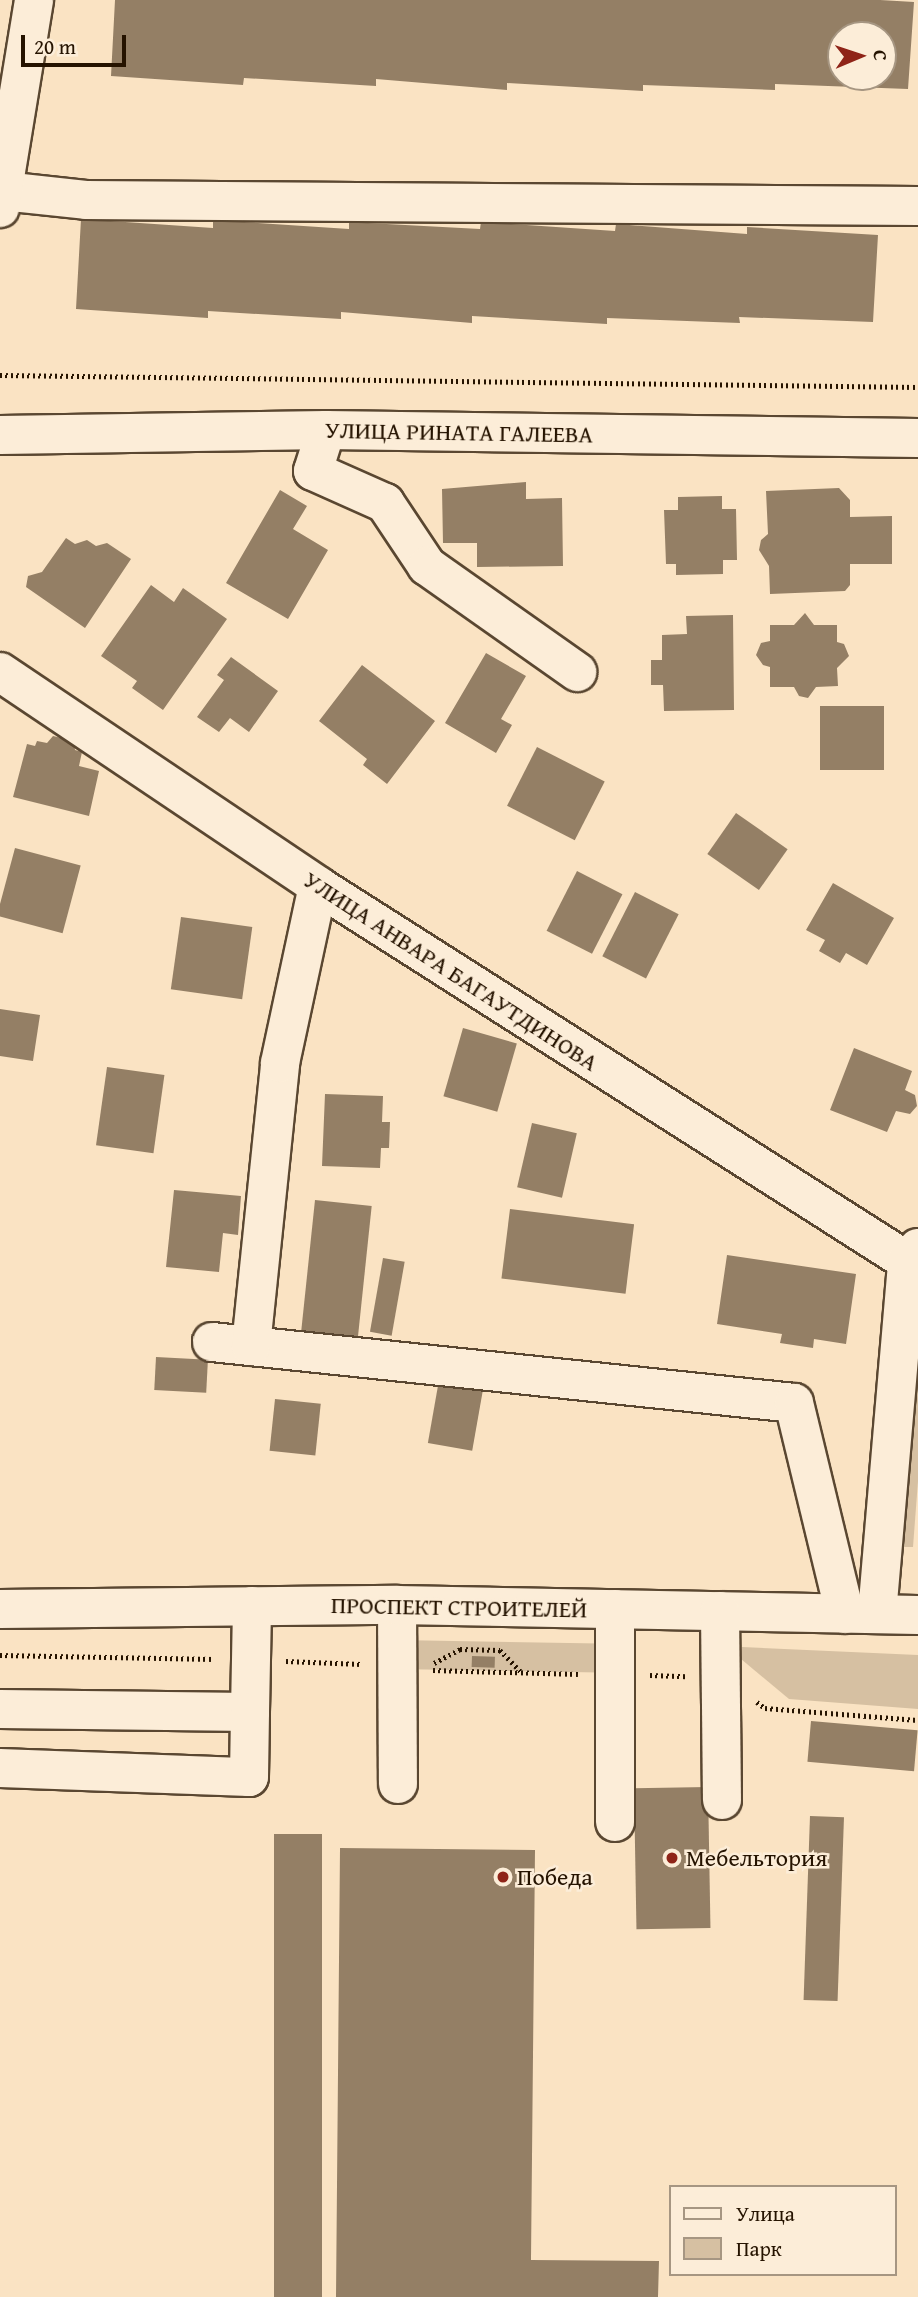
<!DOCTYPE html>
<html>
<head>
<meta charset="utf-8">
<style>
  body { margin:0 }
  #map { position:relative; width:918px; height:2297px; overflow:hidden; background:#fae3c3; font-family:"Gentium Book Plus",serif }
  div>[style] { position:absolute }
  .green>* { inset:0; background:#d6c0a2; transform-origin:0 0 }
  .building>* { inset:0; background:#947f65; transform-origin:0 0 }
  .path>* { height:4.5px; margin-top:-2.25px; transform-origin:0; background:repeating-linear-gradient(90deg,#251300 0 2px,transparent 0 5.5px) }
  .roads { filter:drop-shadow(2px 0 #5a4731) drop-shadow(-2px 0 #5a4731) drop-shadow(0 2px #5a4731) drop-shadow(0 -2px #5a4731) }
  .minor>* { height:38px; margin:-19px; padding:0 19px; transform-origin:19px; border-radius:19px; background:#fcedd8 }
  .dots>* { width:19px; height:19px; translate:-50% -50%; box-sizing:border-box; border:4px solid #fcedd8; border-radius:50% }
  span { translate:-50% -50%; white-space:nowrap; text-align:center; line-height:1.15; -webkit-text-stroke:5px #fcedd8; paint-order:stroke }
  .street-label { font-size:24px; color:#251300 }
  .poi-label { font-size:24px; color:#251300 }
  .left { translate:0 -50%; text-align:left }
  .legend { position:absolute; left:669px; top:2185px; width:228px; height:91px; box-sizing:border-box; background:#fcedd8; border:2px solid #a69682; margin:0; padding:9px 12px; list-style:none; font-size:21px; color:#251300 }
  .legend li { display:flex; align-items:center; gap:14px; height:35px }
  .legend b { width:35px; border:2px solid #a69682 }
  .north { position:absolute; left:827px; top:21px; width:70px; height:70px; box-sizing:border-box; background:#fcedd8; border:2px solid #a69682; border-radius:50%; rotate:88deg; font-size:19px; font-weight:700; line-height:28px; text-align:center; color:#251300 }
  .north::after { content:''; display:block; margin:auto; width:24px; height:32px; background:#8f2418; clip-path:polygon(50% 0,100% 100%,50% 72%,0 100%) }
  .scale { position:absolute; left:21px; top:35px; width:105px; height:32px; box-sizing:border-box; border:4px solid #251300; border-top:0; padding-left:9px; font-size:21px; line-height:24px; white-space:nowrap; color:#251300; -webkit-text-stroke:5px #fcedd8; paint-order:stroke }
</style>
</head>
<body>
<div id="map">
  <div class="green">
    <div style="clip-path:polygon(918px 1284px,918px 1481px,913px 1547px,893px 1547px)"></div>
    <div style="left:397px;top:1640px;width:218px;height:29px;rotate:1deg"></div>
    <div style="clip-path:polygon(742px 1647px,918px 1655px,918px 1709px,789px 1699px,741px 1659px)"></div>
  </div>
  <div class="building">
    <div style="clip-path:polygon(evenodd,115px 0,880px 0,914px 2px,908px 89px,775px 84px,775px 90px,643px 85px,643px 91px,507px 83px,507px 90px,376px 79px,376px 86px,244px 78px,243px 85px,111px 76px,115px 0,841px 35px,883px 35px,883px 77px,841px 77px,841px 35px)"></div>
    <div style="clip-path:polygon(81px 219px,213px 228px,213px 220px,349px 229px,349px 222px,480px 229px,481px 222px,615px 231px,616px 224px,747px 234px,747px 227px,878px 235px,873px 322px,739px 317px,740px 323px,607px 318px,607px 324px,472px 316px,472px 323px,341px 312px,341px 319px,208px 311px,208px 318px,76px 309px)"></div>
    <div style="clip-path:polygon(526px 482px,526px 499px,562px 498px,563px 566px,477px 567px,477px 543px,443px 543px,442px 489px)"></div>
    <div style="clip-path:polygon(839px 488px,850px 500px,850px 517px,892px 516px,892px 564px,850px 564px,850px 585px,845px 591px,770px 594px,769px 566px,759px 550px,761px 540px,768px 534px,766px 491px)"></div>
    <div style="clip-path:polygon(280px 490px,307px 506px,293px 529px,328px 550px,288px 619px,226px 583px)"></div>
    <div style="clip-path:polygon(722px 496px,722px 509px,736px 509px,737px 560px,723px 560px,723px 574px,676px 575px,676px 564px,666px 564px,664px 510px,678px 510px,678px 497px)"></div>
    <div style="clip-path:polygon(66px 538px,75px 544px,87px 540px,96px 546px,107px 543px,131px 559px,85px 628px,26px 587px,28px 576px,42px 572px)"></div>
    <div style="clip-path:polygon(151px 585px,174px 602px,183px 588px,227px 619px,163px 710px,132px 688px,137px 681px,101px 656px)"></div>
    <div style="clip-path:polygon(805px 613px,814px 625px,837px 625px,837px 642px,844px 644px,849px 656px,837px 668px,838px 686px,816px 687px,808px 698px,799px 696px,794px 687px,770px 687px,770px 667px,763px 665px,756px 655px,761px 643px,770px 641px,770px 625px,794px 625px)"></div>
    <div style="clip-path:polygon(733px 615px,734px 710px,664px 711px,663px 685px,651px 685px,651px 660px,662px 660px,662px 635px,687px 634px,686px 616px)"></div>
    <div style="clip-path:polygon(486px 653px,526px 676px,501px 719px,512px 725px,496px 753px,445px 723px)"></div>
    <div style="clip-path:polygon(231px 657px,278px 691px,249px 732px,230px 718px,219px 732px,197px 717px,224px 680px,217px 675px)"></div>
    <div style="clip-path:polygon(362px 665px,435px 721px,387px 784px,363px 765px,367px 759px,319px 721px)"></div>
    <div style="left:820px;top:706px;width:64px;height:64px"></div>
    <div style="clip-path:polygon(53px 736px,74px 741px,75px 750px,82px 752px,79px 766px,99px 771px,89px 816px,13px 797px,27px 744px,35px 746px,37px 741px,47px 743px)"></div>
    <div style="left:537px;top:747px;width:76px;height:66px;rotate:27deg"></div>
    <div style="left:736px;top:813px;width:63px;height:50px;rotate:35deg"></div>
    <div style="left:15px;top:848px;width:68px;height:70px;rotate:15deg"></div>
    <div style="left:577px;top:871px;width:51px;height:67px;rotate:27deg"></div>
    <div style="clip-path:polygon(833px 883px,894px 918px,867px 965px,846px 953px,840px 963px,819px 951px,825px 940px,806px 930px)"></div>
    <div style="left:635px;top:892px;width:49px;height:72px;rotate:27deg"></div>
    <div style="left:181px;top:917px;width:72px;height:73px;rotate:8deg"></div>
    <div style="clip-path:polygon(0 1009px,40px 1015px,33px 1061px,0 1056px)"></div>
    <div style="left:463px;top:1028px;width:56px;height:71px;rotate:16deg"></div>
    <div style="clip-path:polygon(854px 1048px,912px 1071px,905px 1090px,915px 1095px,917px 1106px,910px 1114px,896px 1111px,887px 1132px,830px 1110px)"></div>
    <div style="left:107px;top:1067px;width:58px;height:79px;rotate:8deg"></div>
    <div style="clip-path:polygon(325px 1094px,383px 1096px,382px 1122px,390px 1122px,389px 1148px,381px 1148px,380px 1168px,322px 1166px)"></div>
    <div style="left:532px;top:1123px;width:46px;height:66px;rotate:13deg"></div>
    <div style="clip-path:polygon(174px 1190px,241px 1196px,238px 1235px,223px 1233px,219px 1272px,166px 1267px)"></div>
    <div style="left:315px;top:1200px;width:57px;height:134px;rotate:6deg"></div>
    <div style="left:510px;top:1209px;width:125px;height:70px;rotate:7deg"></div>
    <div style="clip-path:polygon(727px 1255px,856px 1274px,846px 1344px,814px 1339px,813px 1348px,780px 1343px,782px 1334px,717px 1324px)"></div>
    <div style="left:383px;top:1258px;width:22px;height:75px;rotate:10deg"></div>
    <div style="left:156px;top:1357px;width:52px;height:33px;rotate:3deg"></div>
    <div style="left:439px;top:1380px;width:45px;height:64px;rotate:10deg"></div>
    <div style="left:275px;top:1399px;width:46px;height:52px;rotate:6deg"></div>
    <div style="left:472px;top:1656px;width:23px;height:11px;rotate:2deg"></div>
    <div style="left:811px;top:1721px;width:107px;height:41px;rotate:5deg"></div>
    <div style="left:708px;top:1787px;width:141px;height:74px;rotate:89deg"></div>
    <div style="left:810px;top:1816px;width:34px;height:184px;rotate:2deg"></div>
    <div style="left:274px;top:1834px;width:48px;height:463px"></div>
    <div style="clip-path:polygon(340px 1848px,535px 1850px,531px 2260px,659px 2261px,658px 2297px,336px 2297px)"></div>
  </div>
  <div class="path">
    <div style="left:0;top:375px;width:918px;rotate:0.75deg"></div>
    <div style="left:0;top:1655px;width:214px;rotate:1.1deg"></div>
    <div style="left:286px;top:1661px;width:75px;rotate:2.3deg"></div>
    <div style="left:434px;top:1663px;width:30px;rotate:-28deg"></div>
    <div style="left:460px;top:1649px;width:40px;rotate:1.4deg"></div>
    <div style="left:500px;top:1650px;width:30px;rotate:46deg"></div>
    <div style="left:433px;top:1670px;width:145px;rotate:1.6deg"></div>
    <div style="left:650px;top:1675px;width:36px;rotate:2deg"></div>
    <div style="left:757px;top:1702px;width:10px;rotate:37deg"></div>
    <div style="left:765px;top:1708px;width:153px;rotate:4.5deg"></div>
  </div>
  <div class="roads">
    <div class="minor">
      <div style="left:3px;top:191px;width:83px;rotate:6.2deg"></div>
      <div style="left:86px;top:200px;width:832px;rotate:0.41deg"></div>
      <div style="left:0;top:208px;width:211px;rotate:-80.7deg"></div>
      <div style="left:326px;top:430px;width:43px;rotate:107.6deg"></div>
      <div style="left:313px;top:471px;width:79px;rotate:24deg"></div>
      <div style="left:385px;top:503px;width:76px;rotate:56.3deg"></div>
      <div style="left:427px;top:566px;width:184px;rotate:35.2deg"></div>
      <div style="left:0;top:435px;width:326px;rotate:-0.9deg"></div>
      <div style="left:326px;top:430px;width:592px;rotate:0.77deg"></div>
      <div style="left:0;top:672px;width:383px;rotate:33.9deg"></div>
      <div style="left:318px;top:886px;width:698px;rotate:32.48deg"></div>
      <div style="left:212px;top:1342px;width:585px;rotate:5.98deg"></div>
      <div style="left:794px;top:1403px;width:217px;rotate:76.4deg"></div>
      <div style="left:251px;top:1346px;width:284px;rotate:-84.1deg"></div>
      <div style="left:280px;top:1063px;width:181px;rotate:-77.9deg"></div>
      <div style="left:397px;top:1605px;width:179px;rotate:89.7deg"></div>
      <div style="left:0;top:1609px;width:397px;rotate:-0.6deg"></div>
      <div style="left:397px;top:1605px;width:521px;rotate:1.1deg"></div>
      <div style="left:615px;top:1609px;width:213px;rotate:90deg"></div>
      <div style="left:720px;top:1611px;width:189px;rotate:89.4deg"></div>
      <div style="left:877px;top:1614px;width:354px;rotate:-85.1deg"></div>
      <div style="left:907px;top:1261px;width:17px;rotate:-50deg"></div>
      <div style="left:0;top:1709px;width:250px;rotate:0.7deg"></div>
      <div style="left:250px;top:1712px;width:106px;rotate:-88.9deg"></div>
      <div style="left:0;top:1768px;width:249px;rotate:2.1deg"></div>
      <div style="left:249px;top:1777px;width:65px;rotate:-89.1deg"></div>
    </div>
  </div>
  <div class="dots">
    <div style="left:672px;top:1858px;background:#8f2418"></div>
    <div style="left:503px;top:1877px;background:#8f2418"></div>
  </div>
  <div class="street-label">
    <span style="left:459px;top:432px;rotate:1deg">УЛИЦА РИНАТА ГАЛЕЕВА</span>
    <span style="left:451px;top:971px;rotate:33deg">УЛИЦА АНВАРА БАГАУТДИНОВА</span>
    <span style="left:459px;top:1607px;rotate:1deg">ПРОСПЕКТ СТРОИТЕЛЕЙ</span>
  </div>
  <div class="poi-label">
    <span class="left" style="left:686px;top:1858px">Мебельтория</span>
    <span class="left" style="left:517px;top:1877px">Победа</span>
  </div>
  <ul class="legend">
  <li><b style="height:9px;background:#fcedd8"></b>Улица</li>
  <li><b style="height:19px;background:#d6c0a2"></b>Парк</li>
  </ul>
  <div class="north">С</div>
  <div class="scale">20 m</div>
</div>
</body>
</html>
